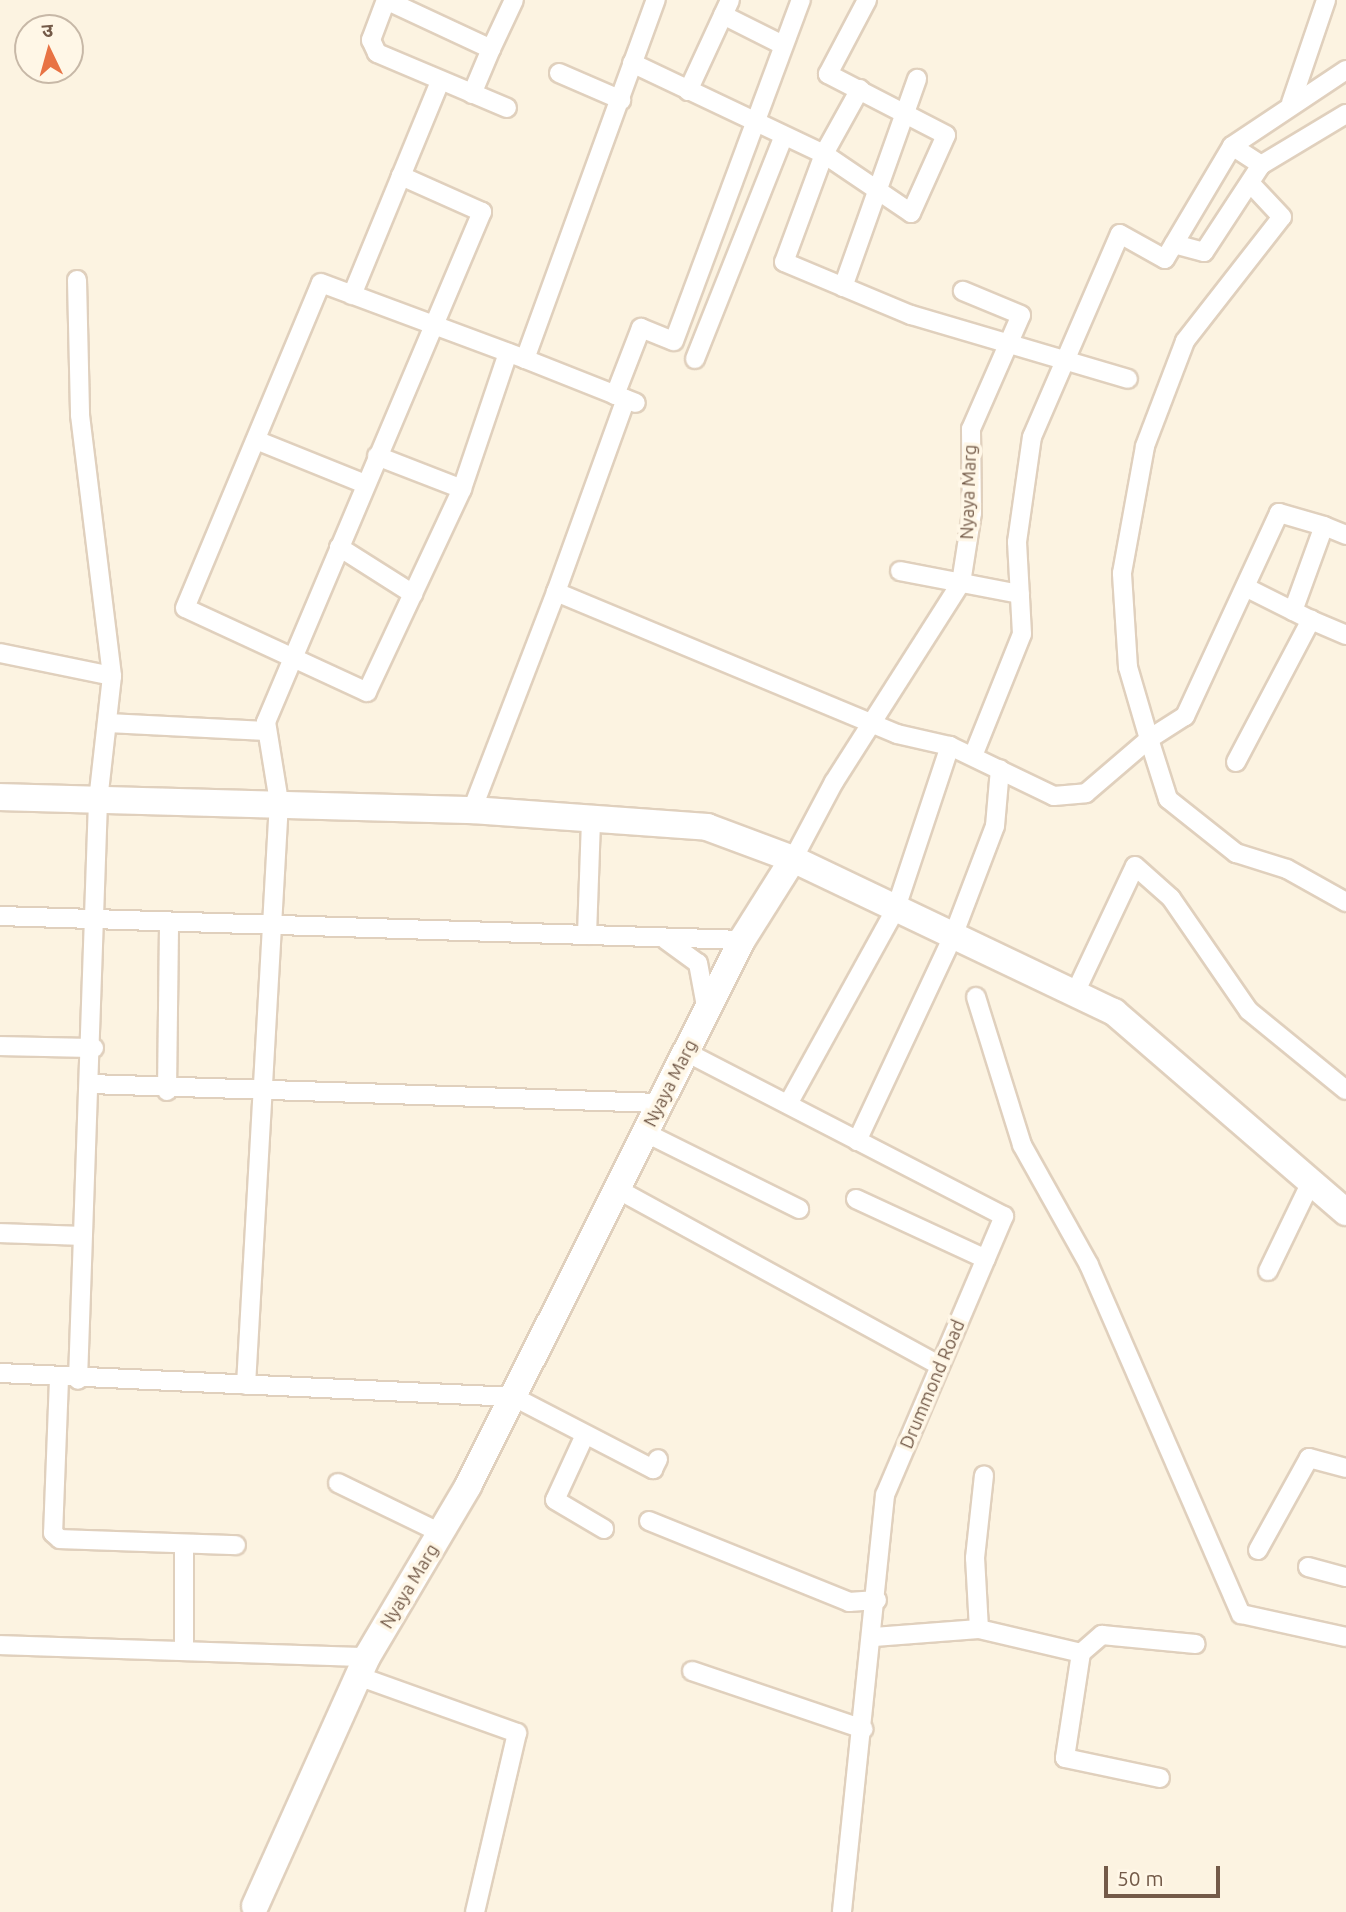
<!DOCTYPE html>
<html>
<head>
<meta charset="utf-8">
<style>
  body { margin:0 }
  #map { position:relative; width:1346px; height:1912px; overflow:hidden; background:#fcf3e1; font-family:Ubuntu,"Noto Sans Devanagari",sans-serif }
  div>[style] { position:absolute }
  .roads { filter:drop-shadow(2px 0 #e0d0bd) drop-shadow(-2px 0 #e0d0bd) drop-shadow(0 2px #e0d0bd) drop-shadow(0 -2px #e0d0bd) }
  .street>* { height:18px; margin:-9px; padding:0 9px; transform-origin:9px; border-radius:9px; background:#fff }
  .secondary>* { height:26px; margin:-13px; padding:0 13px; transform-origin:13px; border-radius:13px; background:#fff }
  span { translate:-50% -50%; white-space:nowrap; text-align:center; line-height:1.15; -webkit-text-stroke:7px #fff7e7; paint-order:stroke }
  .street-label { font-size:18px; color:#735a48 }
  .north { position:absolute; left:14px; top:14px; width:70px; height:70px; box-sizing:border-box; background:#fff7e7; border:2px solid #c7b8a7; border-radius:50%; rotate:355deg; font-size:19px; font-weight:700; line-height:28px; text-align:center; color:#735a48 }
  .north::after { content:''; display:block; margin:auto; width:24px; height:32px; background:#e87344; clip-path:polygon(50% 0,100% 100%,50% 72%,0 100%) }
  .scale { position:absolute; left:1104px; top:1866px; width:116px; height:32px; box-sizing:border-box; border:4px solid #735a48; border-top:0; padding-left:9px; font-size:21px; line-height:24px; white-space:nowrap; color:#735a48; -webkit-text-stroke:5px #fff7e7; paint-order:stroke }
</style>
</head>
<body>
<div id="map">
  <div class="roads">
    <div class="street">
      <div style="left:386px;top:0;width:43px;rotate:110.6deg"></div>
      <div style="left:371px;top:40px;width:14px;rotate:65deg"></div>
      <div style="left:377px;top:53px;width:141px;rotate:22.9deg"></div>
      <div style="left:386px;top:0;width:116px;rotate:25deg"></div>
      <div style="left:491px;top:49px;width:54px;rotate:-64.9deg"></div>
      <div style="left:723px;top:15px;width:65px;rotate:26.6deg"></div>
      <div style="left:632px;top:63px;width:212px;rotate:25.4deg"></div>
      <div style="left:824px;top:154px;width:105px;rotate:34.1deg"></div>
      <div style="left:911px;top:213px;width:85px;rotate:-65.8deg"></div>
      <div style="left:946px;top:135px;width:133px;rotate:-152.7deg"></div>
      <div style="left:828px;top:74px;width:84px;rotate:-62.2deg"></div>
      <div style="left:559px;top:73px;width:68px;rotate:23.5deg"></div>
      <div style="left:860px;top:89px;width:74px;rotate:119deg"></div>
      <div style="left:824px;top:154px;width:115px;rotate:110.3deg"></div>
      <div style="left:784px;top:262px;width:138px;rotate:22.7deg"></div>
      <div style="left:911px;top:315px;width:226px;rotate:16.4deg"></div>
      <div style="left:688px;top:91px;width:100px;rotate:-65.2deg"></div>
      <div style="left:472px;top:94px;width:49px;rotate:-67.1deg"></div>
      <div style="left:1291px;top:103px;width:109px;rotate:-71.2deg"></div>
      <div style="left:1232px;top:146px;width:137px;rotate:-33.7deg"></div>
      <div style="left:1261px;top:165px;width:99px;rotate:-31deg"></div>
      <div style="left:77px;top:280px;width:135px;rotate:88.7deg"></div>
      <div style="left:80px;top:415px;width:263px;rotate:83deg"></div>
      <div style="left:112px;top:676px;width:126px;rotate:96.4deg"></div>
      <div style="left:98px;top:801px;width:579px;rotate:91.98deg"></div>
      <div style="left:843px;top:287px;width:221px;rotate:-70.4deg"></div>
      <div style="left:352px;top:295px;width:231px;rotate:-67.6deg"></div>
      <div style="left:508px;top:353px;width:144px;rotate:108.7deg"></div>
      <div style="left:462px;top:489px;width:224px;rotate:115.1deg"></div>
      <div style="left:367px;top:692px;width:200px;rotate:-155.2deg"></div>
      <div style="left:185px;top:608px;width:352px;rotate:-67.3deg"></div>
      <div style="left:321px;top:283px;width:218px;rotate:20.4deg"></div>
      <div style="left:525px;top:359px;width:119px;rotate:21.6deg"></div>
      <div style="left:525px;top:359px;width:382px;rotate:-70deg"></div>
      <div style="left:695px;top:359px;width:238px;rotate:-68.3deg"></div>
      <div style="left:615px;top:395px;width:72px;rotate:-68.8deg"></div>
      <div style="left:641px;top:328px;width:35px;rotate:22deg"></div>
      <div style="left:674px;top:341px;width:364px;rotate:-69.6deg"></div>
      <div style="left:256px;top:440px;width:118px;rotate:22deg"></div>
      <div style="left:377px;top:456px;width:91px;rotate:21.2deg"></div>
      <div style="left:1324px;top:526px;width:47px;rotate:-163.9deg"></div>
      <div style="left:1279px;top:513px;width:224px;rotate:114.8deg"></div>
      <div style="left:1185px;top:716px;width:43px;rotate:147.4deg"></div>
      <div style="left:1149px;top:739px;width:63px;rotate:72.4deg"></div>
      <div style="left:1168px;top:799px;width:87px;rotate:38.5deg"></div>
      <div style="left:1236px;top:853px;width:53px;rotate:17.4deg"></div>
      <div style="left:1287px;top:869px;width:68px;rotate:29.2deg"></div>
      <div style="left:339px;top:547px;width:88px;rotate:32.4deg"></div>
      <div style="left:900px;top:571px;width:122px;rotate:10.9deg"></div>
      <div style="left:556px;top:592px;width:205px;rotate:-70.1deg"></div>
      <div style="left:1293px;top:611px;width:90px;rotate:-70deg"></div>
      <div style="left:1324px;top:526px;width:24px;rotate:22deg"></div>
      <div style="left:1311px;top:620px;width:38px;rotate:23deg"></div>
      <div style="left:0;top:653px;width:114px;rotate:11.6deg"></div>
      <div style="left:107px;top:723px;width:160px;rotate:2.9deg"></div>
      <div style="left:973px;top:756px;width:131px;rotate:-68.1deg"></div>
      <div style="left:1022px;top:634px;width:92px;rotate:-93.1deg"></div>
      <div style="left:1017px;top:542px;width:106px;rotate:-81.9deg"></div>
      <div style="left:1032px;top:437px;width:221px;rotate:-66.6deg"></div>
      <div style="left:1120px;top:234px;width:51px;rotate:29.1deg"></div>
      <div style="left:1165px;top:259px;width:131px;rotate:-59.3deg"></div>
      <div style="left:1232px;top:146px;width:35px;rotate:33deg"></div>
      <div style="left:1261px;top:165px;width:104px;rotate:123.2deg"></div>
      <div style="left:1204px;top:252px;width:31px;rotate:-165deg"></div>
      <div style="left:1236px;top:762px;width:161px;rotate:-62.2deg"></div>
      <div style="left:1311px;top:620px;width:72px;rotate:-153.4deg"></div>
      <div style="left:472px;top:810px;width:234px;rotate:-68.9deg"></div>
      <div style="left:556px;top:592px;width:369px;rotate:22.6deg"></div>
      <div style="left:897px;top:734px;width:54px;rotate:12.8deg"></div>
      <div style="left:950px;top:746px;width:115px;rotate:25.7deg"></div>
      <div style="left:1054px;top:796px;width:32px;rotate:-5deg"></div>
      <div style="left:1086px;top:793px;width:83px;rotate:-40.6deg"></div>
      <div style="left:1149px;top:739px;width:75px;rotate:-106.3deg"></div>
      <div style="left:1128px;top:667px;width:94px;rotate:-93.7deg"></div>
      <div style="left:1122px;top:573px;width:129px;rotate:-79.7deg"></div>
      <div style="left:1145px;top:446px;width:112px;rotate:-69.1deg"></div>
      <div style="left:1185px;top:341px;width:157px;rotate:-52deg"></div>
      <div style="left:1282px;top:217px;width:44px;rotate:-133.2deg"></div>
      <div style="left:793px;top:859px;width:87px;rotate:-62deg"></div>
      <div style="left:834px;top:782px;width:236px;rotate:-57.5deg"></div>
      <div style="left:961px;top:583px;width:71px;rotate:-81.1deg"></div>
      <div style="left:972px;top:513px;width:84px;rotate:-90.7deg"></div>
      <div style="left:971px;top:429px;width:124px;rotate:-66.3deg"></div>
      <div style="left:1021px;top:315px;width:63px;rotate:-157.5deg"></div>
      <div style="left:0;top:916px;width:742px;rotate:1.85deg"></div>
      <div style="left:587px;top:935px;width:116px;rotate:-88deg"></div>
      <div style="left:666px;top:940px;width:39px;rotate:36deg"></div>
      <div style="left:698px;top:963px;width:44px;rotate:79.5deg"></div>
      <div style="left:1075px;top:993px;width:140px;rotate:-64.7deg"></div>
      <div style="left:1135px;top:866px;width:48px;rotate:41.6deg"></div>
      <div style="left:1171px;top:898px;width:137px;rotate:55.4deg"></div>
      <div style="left:1249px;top:1011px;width:125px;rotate:39.2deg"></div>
      <div style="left:976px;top:997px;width:155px;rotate:72.7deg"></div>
      <div style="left:1022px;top:1145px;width:137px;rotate:60.8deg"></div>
      <div style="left:1089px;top:1265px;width:381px;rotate:66.5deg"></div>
      <div style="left:1241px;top:1614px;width:107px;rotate:12.4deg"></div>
      <div style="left:0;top:1046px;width:94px;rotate:1.2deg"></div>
      <div style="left:686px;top:1052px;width:358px;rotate:27.3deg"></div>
      <div style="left:1004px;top:1216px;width:303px;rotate:113.1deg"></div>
      <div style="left:885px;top:1495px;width:419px;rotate:95.9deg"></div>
      <div style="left:90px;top:1084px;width:570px;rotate:1.91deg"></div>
      <div style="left:167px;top:1091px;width:169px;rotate:-89.3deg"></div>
      <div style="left:788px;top:1104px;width:224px;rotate:-61.1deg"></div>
      <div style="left:896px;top:908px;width:171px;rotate:-71.6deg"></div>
      <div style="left:646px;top:1133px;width:171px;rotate:26.4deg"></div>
      <div style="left:857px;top:1141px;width:226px;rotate:-64.9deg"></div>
      <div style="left:953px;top:936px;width:118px;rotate:-69.1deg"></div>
      <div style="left:995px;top:826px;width:57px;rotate:-85deg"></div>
      <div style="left:617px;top:1189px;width:368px;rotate:28.7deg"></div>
      <div style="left:856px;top:1199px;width:143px;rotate:24.8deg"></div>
      <div style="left:0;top:1233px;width:82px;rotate:2.1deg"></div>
      <div style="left:1268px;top:1271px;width:99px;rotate:-64.2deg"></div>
      <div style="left:0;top:1373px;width:515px;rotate:2.67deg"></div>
      <div style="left:514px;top:1397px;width:157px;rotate:27.4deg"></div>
      <div style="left:653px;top:1469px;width:11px;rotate:-63deg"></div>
      <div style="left:59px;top:1379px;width:154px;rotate:92.2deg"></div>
      <div style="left:53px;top:1533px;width:9px;rotate:41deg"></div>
      <div style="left:60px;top:1539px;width:176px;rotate:2deg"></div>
      <div style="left:246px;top:1385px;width:584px;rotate:-86.76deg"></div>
      <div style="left:279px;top:802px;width:81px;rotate:-99.2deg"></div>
      <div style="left:266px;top:722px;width:554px;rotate:-67.05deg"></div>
      <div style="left:482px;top:212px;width:89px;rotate:-156deg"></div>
      <div style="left:584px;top:1437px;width:69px;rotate:114.7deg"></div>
      <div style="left:555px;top:1500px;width:57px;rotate:30.6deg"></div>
      <div style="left:338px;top:1483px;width:114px;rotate:25.9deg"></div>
      <div style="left:649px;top:1521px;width:216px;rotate:22deg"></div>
      <div style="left:849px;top:1602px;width:28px;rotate:-4deg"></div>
      <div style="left:1258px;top:1550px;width:105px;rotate:-61deg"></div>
      <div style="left:1309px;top:1458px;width:38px;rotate:15deg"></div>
      <div style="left:1308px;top:1567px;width:39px;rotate:15deg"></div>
      <div style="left:979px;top:1629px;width:71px;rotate:-93.2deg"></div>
      <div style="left:975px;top:1558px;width:83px;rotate:-83.8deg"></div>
      <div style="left:874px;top:1637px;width:105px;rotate:-4.4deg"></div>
      <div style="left:979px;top:1629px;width:105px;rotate:13.2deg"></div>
      <div style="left:1081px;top:1653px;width:28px;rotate:-41deg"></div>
      <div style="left:1102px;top:1635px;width:94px;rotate:5.5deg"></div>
      <div style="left:0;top:1645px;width:367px;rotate:1.9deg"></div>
      <div style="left:184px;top:1651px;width:106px;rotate:-90deg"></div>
      <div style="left:1081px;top:1653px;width:106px;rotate:98.7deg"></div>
      <div style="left:1065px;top:1758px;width:97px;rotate:11.9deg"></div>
      <div style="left:692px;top:1671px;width:181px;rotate:18.7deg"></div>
      <div style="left:358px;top:1676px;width:169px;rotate:19.7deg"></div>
      <div style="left:517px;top:1733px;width:184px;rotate:103.2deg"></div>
    </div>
    <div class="secondary">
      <div style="left:0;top:797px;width:472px;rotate:1.6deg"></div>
      <div style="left:472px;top:810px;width:236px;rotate:4.1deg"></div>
      <div style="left:707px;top:827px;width:92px;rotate:20.4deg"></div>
      <div style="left:793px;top:859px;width:356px;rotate:25.5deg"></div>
      <div style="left:1114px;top:1012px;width:306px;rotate:40.8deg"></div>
      <div style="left:255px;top:1906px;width:273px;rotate:-65.8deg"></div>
      <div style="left:367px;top:1657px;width:199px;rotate:-59.4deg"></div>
      <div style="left:468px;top:1486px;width:611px;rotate:-63.35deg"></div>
      <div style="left:742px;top:940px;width:96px;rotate:-57.8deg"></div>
    </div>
  </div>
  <div class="street-label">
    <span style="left:968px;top:492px;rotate:-88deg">Nyaya Marg</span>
    <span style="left:670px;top:1083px;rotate:-63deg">Nyaya Marg</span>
    <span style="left:932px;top:1384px;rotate:-67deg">Drummond Road</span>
    <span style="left:409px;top:1586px;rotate:-59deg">Nyaya Marg</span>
  </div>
  <div class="north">उ</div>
  <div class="scale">50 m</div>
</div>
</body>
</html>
